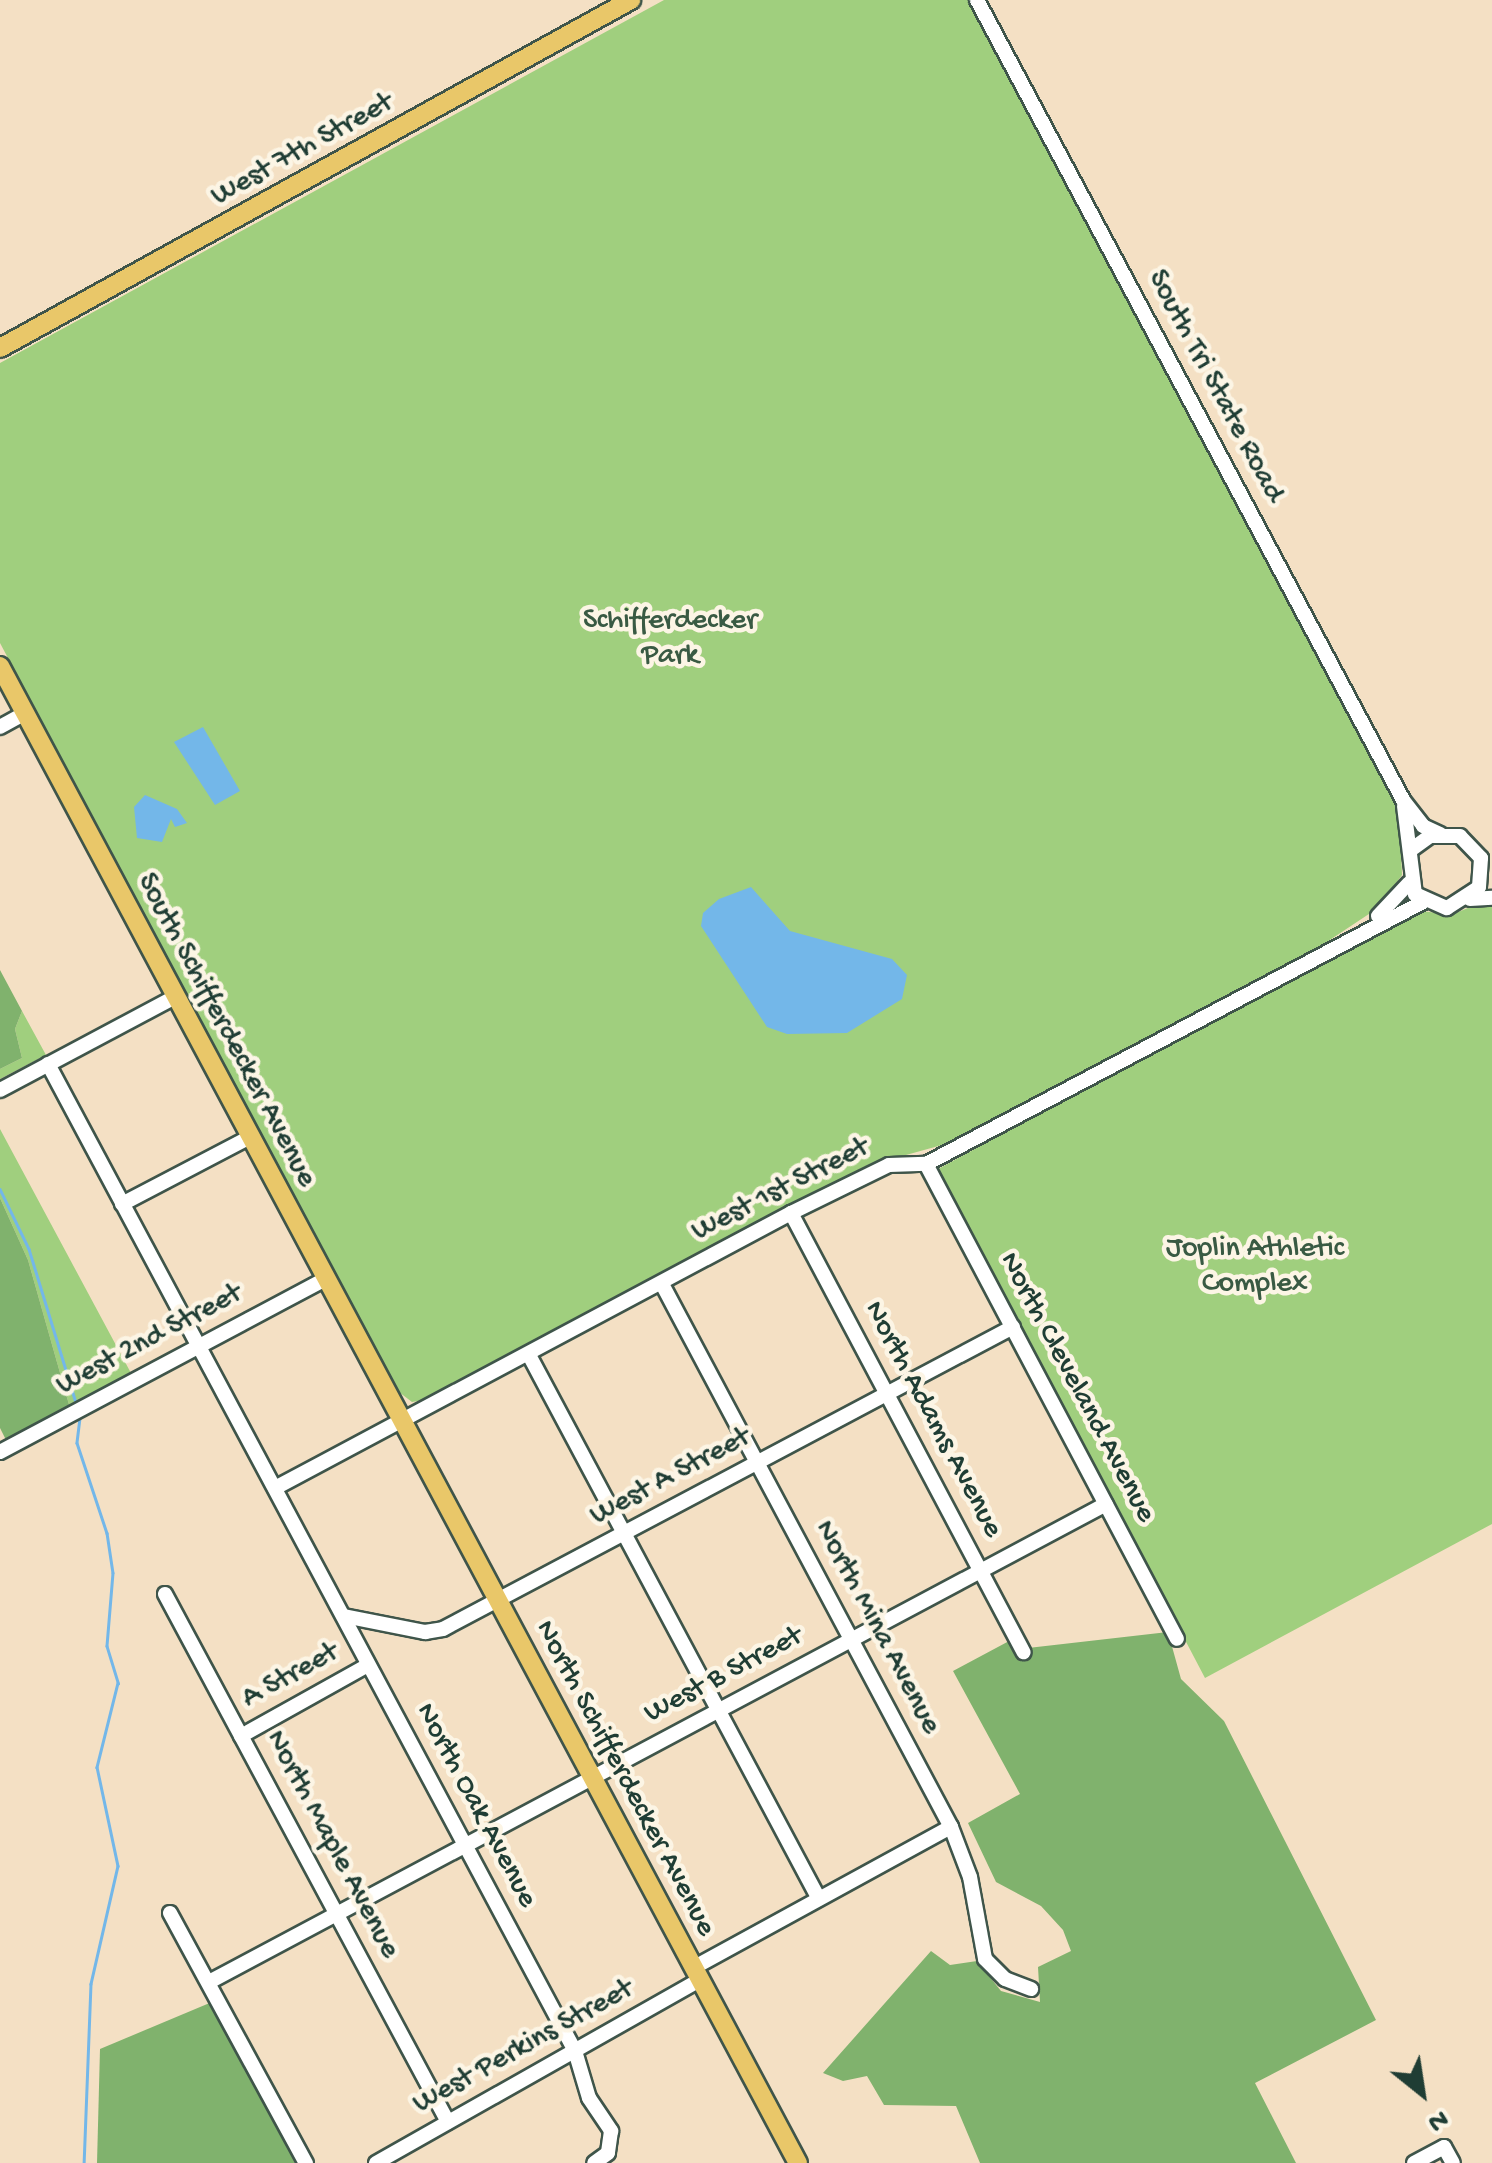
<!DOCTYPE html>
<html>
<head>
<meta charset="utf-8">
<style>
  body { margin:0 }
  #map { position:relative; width:1492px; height:2163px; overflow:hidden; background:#f4e0c4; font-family:"Gochi Hand",sans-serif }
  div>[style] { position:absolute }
  .green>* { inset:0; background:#a0cf7e }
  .forest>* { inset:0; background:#80b26d }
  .water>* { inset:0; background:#73b7e9 }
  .stream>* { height:2.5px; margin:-1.25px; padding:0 1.25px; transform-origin:1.25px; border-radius:1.25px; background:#73b7e9 }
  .roads { filter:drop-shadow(2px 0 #3f554a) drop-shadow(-2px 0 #3f554a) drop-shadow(0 2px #3f554a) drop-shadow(0 -2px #3f554a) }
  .minor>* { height:14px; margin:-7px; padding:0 7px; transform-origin:7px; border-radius:7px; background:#fff }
  .major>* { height:18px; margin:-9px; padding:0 9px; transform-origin:9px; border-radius:9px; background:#e9c769 }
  span { translate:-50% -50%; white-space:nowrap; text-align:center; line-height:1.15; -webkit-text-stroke:9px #fcf5e5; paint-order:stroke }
  .street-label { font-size:30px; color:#1f3d34 }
  .park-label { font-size:30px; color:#395a43 }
  .north { position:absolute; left:1372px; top:2043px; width:100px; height:100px; -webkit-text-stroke:8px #fcf5e5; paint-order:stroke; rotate:150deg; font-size:28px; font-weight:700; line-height:40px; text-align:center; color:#1f3d34 }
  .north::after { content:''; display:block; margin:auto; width:35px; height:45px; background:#1f3d34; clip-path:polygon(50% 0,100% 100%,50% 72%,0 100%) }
</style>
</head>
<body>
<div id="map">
  <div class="green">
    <div style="clip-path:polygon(664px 0,973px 0,1399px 800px,1402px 875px,1378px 908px,1283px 971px,960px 1140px,888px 1160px,430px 1399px,412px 1402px,395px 1389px,0 643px,0 363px)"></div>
    <div style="clip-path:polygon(1492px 898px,1492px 1524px,1205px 1678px,938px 1169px,1415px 910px,1451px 915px)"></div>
    <div style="clip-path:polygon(22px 1011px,46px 1055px,0 1079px,0 1069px,22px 1058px,15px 1029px)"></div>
    <div style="clip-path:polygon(0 1129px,132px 1375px,70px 1408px,28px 1260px,0 1198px)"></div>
  </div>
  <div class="forest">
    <div style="clip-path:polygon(0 970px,22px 1011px,15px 1029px,22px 1058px,0 1069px)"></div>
    <div style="clip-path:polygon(0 1198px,28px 1260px,70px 1408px,7px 1442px,0 1428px)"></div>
    <div style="clip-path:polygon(1168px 1632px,1181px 1679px,1224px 1721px,1376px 2020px,1255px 2083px,1296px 2163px,980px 2163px,956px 2106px,884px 2105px,867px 2076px,843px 2081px,823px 2073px,931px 1951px,950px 1965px,977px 1961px,1001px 1991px,1040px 2002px,1038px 1967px,1071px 1951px,1063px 1930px,1041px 1906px,996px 1882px,968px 1823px,1020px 1794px,953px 1671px,1011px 1640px,1028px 1648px)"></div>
    <div style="clip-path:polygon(212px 2002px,299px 2163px,97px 2163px,100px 2049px)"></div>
  </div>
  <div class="water">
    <div style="clip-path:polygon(203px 727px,240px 791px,215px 805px,174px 742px)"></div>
    <div style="clip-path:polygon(145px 795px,177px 809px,187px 823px,175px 827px,171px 819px,162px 842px,137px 838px,134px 807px)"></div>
    <div style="clip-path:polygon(751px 887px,790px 931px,892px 959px,907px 975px,902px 999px,847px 1033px,787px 1034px,767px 1027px,701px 926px,703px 913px,719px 899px)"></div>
  </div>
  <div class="stream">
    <div style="left:0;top:1189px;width:67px;rotate:64.2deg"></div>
    <div style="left:29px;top:1249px;width:161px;rotate:73deg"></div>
    <div style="left:80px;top:1418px;width:25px;rotate:97deg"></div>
    <div style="left:77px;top:1443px;width:95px;rotate:71.6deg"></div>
    <div style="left:107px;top:1533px;width:40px;rotate:81.5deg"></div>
    <div style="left:113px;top:1573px;width:73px;rotate:94.7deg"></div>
    <div style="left:107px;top:1646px;width:39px;rotate:73deg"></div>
    <div style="left:118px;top:1683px;width:87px;rotate:104deg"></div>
    <div style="left:97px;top:1767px;width:101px;rotate:78deg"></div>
    <div style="left:118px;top:1866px;width:121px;rotate:102.9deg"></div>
    <div style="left:91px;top:1984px;width:179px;rotate:92.2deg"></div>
  </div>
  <div class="roads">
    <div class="minor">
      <div style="left:977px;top:0;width:906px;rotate:61.96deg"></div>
      <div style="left:1403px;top:800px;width:33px;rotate:52deg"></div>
      <div style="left:1423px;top:826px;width:19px;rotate:25deg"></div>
      <div style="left:0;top:727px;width:29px;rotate:-29deg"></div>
      <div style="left:1404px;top:806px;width:89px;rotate:82.9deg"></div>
      <div style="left:1415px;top:894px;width:35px;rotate:24deg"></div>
      <div style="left:1447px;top:908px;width:38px;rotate:-33deg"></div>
      <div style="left:1479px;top:887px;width:29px;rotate:-86deg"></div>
      <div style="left:1481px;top:858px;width:30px;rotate:-134deg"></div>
      <div style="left:1460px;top:836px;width:30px;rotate:180deg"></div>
      <div style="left:1430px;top:836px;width:24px;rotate:144deg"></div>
      <div style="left:1470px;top:899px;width:22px;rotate:-3deg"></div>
      <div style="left:1378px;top:916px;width:45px;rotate:-46.8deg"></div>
      <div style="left:48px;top:1064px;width:1119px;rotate:61.9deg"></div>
      <div style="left:575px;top:2051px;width:49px;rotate:73.4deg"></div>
      <div style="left:589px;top:2098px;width:40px;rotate:56deg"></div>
      <div style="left:611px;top:2131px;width:22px;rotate:98deg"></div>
      <div style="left:608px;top:2153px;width:17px;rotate:144deg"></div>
      <div style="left:0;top:1090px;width:198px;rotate:-28deg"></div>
      <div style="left:926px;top:1164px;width:537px;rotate:62.15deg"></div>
      <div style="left:122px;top:1204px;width:144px;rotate:-27.6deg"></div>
      <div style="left:791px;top:1213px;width:497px;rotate:62.1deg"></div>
      <div style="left:662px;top:1284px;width:615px;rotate:61.98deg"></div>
      <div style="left:951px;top:1827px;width:53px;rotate:69.2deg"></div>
      <div style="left:970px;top:1877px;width:83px;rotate:79.6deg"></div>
      <div style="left:985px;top:1959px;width:28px;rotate:45deg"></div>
      <div style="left:1005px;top:1979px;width:28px;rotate:21deg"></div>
      <div style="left:529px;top:1355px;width:616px;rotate:61.94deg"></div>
      <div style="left:0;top:1452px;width:368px;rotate:-28deg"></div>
      <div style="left:275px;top:1488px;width:585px;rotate:-28.06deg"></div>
      <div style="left:791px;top:1213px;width:109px;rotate:-26.1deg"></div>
      <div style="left:889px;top:1165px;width:37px;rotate:-2deg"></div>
      <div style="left:926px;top:1164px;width:562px;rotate:-27.8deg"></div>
      <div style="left:165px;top:1594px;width:599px;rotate:61.81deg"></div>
      <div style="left:344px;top:1616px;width:83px;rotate:11.2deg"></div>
      <div style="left:425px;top:1632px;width:18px;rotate:-9deg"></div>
      <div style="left:443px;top:1629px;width:645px;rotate:-27.92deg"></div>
      <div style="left:241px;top:1736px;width:145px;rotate:-29.2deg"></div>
      <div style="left:170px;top:1913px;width:285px;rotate:61.5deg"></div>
      <div style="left:693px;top:1968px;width:294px;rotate:-28.7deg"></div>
      <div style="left:209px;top:1982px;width:1016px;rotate:-28.05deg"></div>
      <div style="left:376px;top:2163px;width:372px;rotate:-29.5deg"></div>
      <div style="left:1414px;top:2163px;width:34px;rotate:-28deg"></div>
      <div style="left:1444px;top:2147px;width:18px;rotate:61deg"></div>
    </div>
    <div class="major">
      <div style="left:0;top:348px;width:721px;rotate:-28.88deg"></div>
      <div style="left:0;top:666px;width:1696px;rotate:61.94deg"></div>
    </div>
  </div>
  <div class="street-label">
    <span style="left:303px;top:151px;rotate:-29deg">West 7th Street</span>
    <span style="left:1214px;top:387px;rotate:62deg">South Tri State Road</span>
    <span style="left:225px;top:1031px;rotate:62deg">South Schifferdecker Avenue</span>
    <span style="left:781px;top:1191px;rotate:-27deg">West 1st Street</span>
    <span style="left:150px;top:1341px;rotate:-28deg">West 2nd Street</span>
    <span style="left:1076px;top:1388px;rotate:62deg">North Cleveland Avenue</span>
    <span style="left:932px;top:1420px;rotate:62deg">North Adams Avenue</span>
    <span style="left:671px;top:1478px;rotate:-28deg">West A Street</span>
    <span style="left:876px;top:1628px;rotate:62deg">North Mina Avenue</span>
    <span style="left:724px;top:1676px;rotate:-28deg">West B Street</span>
    <span style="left:291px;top:1677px;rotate:-29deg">A Street</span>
    <span style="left:624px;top:1779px;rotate:62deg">North Schifferdecker Avenue</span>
    <span style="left:475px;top:1806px;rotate:62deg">North Oak Avenue</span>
    <span style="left:331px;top:1845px;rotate:62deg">North Maple Avenue</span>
    <span style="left:524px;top:2048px;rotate:-29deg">West Perkins Street</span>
  </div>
  <div class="park-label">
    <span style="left:670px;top:639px">Schifferdecker<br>Park</span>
    <span style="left:1255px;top:1267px">Joplin Athletic<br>Complex</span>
  </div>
  <div class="north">N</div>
</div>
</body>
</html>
